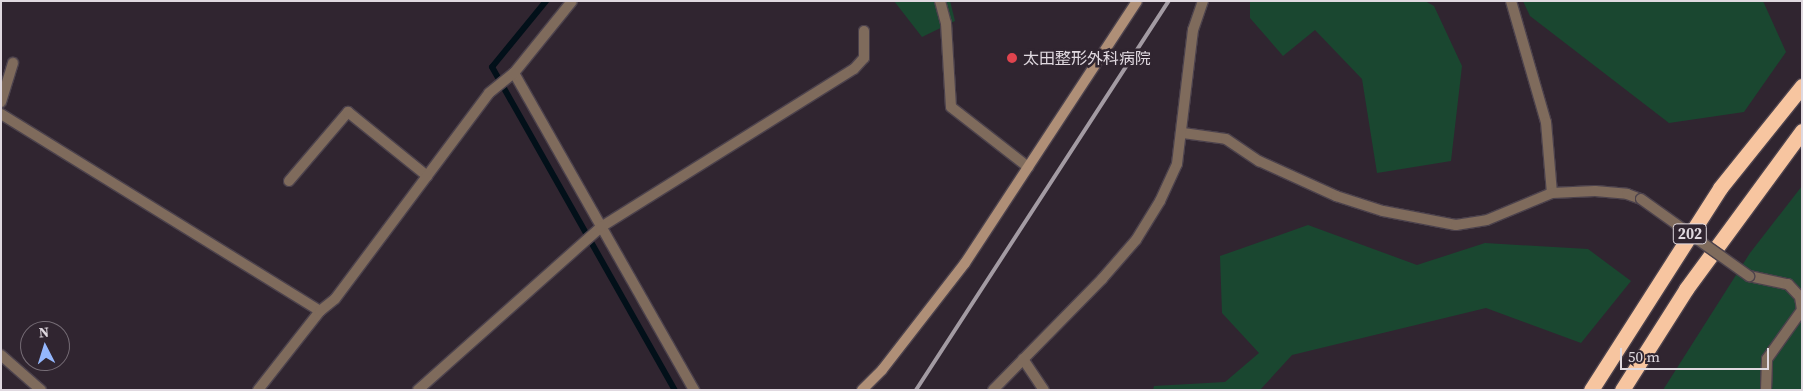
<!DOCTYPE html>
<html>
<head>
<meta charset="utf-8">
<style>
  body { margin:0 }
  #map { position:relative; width:1803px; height:391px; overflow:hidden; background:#302530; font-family:"Source Serif 4","Noto Sans JP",serif }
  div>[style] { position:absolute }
  .green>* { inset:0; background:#1a4730 }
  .stream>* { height:6px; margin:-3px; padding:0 3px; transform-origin:3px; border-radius:3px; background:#021019 }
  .roads { filter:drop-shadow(1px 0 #4c424c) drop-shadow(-1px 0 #4c424c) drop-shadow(0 1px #4c424c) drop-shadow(0 -1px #4c424c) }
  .street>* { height:10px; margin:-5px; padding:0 5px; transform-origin:5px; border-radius:5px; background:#7f6b5c }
  .secondary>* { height:10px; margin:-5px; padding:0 5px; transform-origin:5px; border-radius:5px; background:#af8f77 }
  .highway>* { height:15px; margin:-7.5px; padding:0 7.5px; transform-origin:7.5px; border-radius:7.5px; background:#f7c5a0 }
  .rail>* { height:4px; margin:-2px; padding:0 2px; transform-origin:2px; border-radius:2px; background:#a39ba3 }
  .bridges { filter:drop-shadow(1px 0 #4c424c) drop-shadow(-1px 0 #4c424c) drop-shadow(0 1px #4c424c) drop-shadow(0 -1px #4c424c) }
  .street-bridge>* { height:10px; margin:-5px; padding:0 5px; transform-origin:5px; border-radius:5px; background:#7f6b5c }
  .dots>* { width:14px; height:14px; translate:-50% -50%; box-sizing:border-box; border:2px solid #302530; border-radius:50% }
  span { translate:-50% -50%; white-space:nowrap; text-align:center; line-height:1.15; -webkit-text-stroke:5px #302530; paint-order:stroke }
  .shield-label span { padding:1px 4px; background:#302530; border:1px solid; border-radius:4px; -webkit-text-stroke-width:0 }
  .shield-label { font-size:15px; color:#e0d9e0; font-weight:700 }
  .poi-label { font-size:16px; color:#e0d9e0 }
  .left { translate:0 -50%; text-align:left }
  .frame { position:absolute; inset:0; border:2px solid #e0d9e0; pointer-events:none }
  .north { position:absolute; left:20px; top:321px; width:50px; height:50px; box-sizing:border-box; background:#302530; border:1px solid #766d76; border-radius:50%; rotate:355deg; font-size:14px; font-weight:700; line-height:20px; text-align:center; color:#e0d9e0 }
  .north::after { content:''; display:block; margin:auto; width:18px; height:22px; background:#94b7fd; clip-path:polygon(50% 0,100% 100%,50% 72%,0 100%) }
  .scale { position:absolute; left:1620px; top:348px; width:149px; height:22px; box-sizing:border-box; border:2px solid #e0d9e0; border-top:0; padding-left:6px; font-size:15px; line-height:18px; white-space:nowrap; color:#e0d9e0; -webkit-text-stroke:4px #302530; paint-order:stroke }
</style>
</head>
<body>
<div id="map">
  <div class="green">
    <div style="clip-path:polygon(894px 1px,950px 1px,955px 21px,922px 37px)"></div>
    <div style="clip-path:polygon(1250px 1px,1425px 1px,1434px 6px,1462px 66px,1451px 161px,1377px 173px,1362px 79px,1315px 30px,1283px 56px,1250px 18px)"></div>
    <div style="clip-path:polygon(1523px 1px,1763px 1px,1786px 52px,1744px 112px,1669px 123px,1530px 16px)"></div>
    <div style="clip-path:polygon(1802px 186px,1802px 390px,1663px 390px,1750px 253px)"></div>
    <div style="clip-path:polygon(1308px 225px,1417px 265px,1485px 243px,1588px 249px,1631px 281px,1581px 343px,1486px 308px,1292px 355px,1260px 390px,1153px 390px,1154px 386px,1225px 382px,1259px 353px,1222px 313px,1220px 256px)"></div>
  </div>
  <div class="stream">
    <div style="left:546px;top:1px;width:85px;rotate:129.3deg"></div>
    <div style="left:492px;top:67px;width:371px;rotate:60.5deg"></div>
  </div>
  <div class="roads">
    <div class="street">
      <div style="left:940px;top:1px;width:23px;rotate:75deg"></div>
      <div style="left:946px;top:23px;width:84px;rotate:86.6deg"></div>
      <div style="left:951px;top:107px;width:98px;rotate:37.9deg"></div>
      <div style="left:1511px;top:1px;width:126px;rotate:73.9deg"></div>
      <div style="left:1546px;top:122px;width:71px;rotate:85.2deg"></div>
      <div style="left:514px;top:73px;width:365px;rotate:60.4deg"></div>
      <div style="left:1px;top:102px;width:41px;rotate:-72.9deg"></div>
      <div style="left:1px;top:114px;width:375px;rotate:31.7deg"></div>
      <div style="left:1183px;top:133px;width:43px;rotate:7.9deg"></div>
      <div style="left:1226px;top:139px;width:40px;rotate:34deg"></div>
      <div style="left:1259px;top:161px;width:85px;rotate:24.4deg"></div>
      <div style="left:1336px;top:196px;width:49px;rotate:17.7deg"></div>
      <div style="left:1383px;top:211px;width:74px;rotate:10.9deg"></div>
      <div style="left:1456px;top:225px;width:31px;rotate:-9deg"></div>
      <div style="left:1487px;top:220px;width:70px;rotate:-22.6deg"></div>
      <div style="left:1552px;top:193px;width:43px;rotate:-2.7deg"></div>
      <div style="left:1595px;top:191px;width:32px;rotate:5deg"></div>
      <div style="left:1627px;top:194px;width:15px;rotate:20deg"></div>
      <div style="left:289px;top:181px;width:91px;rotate:-49.5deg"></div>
      <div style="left:348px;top:112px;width:102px;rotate:39deg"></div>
      <div style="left:1749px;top:276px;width:40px;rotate:12deg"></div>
      <div style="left:1788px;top:284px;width:18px;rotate:47deg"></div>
      <div style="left:1800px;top:297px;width:12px;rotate:81deg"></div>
      <div style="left:1px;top:355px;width:53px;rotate:41.2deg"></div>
      <div style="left:1023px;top:359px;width:37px;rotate:56deg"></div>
      <div style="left:258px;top:390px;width:100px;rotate:-51.9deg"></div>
      <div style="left:320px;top:311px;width:19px;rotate:-39deg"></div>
      <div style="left:335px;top:299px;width:257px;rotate:-53.2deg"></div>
      <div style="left:489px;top:93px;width:32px;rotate:-39deg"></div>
      <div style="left:514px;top:73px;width:92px;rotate:-51.1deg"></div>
      <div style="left:418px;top:390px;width:245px;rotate:-41.7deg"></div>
      <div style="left:601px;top:227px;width:298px;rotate:-32deg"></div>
      <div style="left:854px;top:69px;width:15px;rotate:-48deg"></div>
      <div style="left:864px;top:58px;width:27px;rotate:-90deg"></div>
      <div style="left:993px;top:390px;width:156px;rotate:-45.5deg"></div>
      <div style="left:1102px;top:279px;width:52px;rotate:-48.9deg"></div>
      <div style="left:1136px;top:240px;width:46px;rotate:-58.4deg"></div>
      <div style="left:1160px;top:201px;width:41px;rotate:-65.3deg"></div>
      <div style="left:1177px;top:164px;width:135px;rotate:-83.2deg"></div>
      <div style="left:1193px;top:30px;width:31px;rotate:-71deg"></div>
      <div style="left:1766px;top:390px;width:31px;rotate:-88deg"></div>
      <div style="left:1767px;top:359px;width:60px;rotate:-54.5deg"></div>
    </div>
    <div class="secondary">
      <div style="left:862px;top:390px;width:28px;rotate:-45deg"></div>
      <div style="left:882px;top:370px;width:135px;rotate:-52.2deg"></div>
      <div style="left:965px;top:263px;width:313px;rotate:-56.7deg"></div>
    </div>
    <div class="highway">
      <div style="left:1591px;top:390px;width:240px;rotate:-57.4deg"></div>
      <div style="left:1720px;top:188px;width:131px;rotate:-51.2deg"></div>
      <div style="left:1622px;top:390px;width:120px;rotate:-57.6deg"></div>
      <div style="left:1686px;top:289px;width:196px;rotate:-53.7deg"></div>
    </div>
  </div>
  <div class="rail">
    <div style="left:916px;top:390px;width:464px;rotate:-57deg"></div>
  </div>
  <div class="bridges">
    <div class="street-bridge">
      <div style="left:1641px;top:199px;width:133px;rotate:35.5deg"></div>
    </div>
  </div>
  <div class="dots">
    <div style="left:1012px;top:58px;background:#e0444e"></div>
  </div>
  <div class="shield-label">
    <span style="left:1690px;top:234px">202</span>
  </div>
  <div class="poi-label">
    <span class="left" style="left:1023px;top:58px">太田整形外科病院</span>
  </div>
  <div class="frame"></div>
  <div class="north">N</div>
  <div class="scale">50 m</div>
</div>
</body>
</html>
